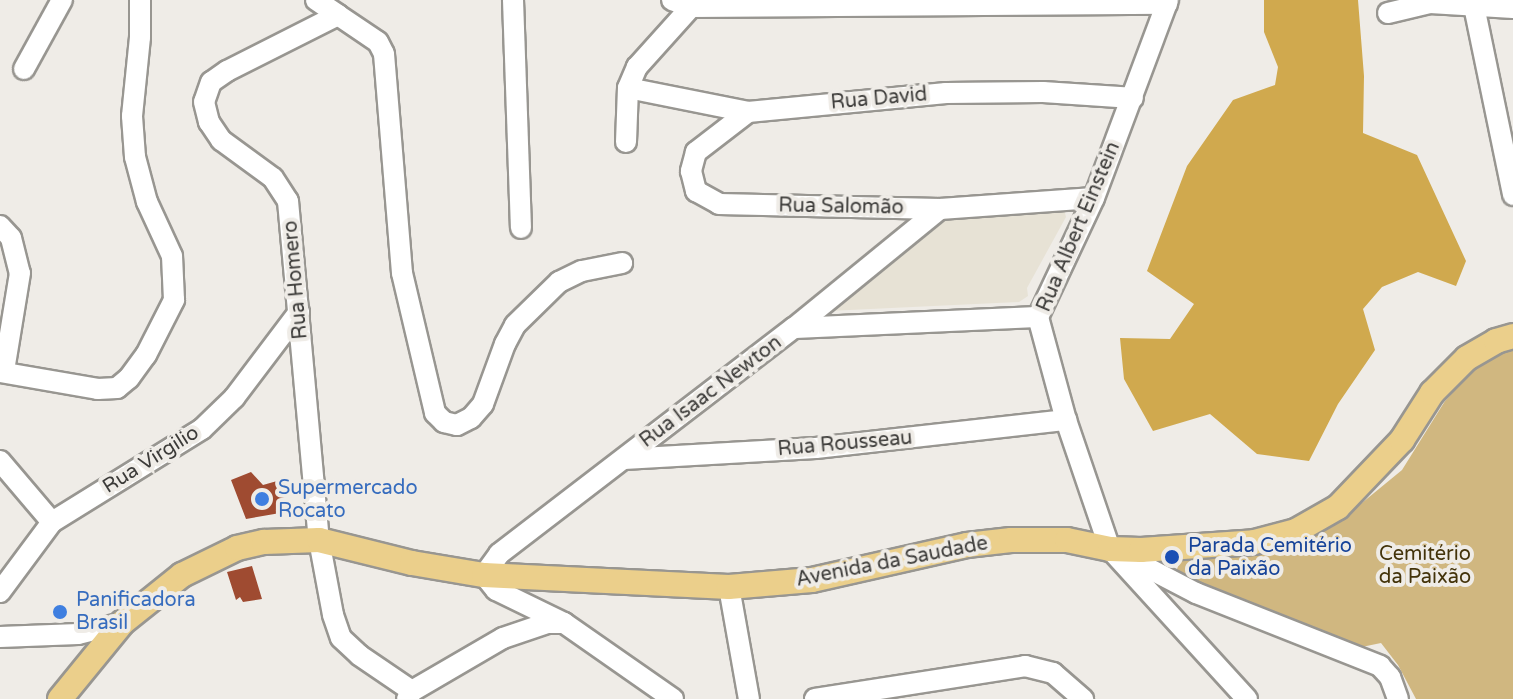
<!DOCTYPE html>
<html>
<head>
<meta charset="utf-8">
<style>
  body { margin:0 }
  #map { position:relative; width:1513px; height:699px; overflow:hidden; background:#efece7; font-family:"Varela Round",sans-serif }
  div>[style] { position:absolute }
  .built>* { inset:0; background:#e7e2d5 }
  .green>* { inset:0; background:#d0b780 }
  .forest>* { inset:0; background:#d0a94e }
  .building>* { inset:0; background:#9f4b31 }
  .roads { filter:drop-shadow(2px 0 #989691) drop-shadow(-2px 0 #989691) drop-shadow(0 2px #989691) drop-shadow(0 -2px #989691) }
  .minor>* { height:20px; margin:-10px; padding:0 10px; transform-origin:10px; border-radius:10px; background:#fff }
  .major>* { height:24px; margin:-12px; padding:0 12px; transform-origin:12px; border-radius:12px; background:#ebcf8b }
  .dots>* { width:22px; height:22px; translate:-50% -50%; box-sizing:border-box; border:4px solid #efece7; border-radius:50% }
  span { translate:-50% -50%; white-space:nowrap; text-align:center; line-height:1.15; -webkit-text-stroke:8px #efece7; paint-order:stroke }
  .street-label { font-size:20px; color:#3c3b39 }
  .shop-label { font-size:20px; color:#366cbe }
  .left { translate:0 -50%; text-align:left }
  .transit-label { font-size:20px; color:#164399 }
  .park-label { font-size:20px; color:#43330a }
</style>
</head>
<body>
<div id="map">
  <div class="built">
    <div style="clip-path:polygon(1064px 209px,1066px 217px,1027px 288px,1028px 296px,1019px 302px,828px 311px,942px 213px)"></div>
  </div>
  <div class="green">
    <div style="clip-path:polygon(1513px 348px,1513px 699px,1416px 699px,1398px 665px,1381px 643px,1352px 649px,1175px 574px,1181px 559px,1253px 553px,1335px 525px,1402px 470px,1445px 401px,1474px 369px)"></div>
  </div>
  <div class="forest">
    <div style="clip-path:polygon(1264px 0,1358px 0,1364px 76px,1363px 133px,1417px 155px,1466px 261px,1456px 286px,1418px 272px,1382px 287px,1363px 309px,1375px 350px,1338px 404px,1309px 461px,1257px 454px,1210px 414px,1153px 431px,1124px 379px,1120px 338px,1170px 339px,1194px 304px,1147px 271px,1187px 166px,1233px 100px,1275px 85px,1278px 67px,1264px 32px)"></div>
  </div>
  <div class="building">
    <div style="clip-path:polygon(251px 472px,263px 485px,284px 479px,286px 512px,246px 519px,231px 480px)"></div>
    <div style="clip-path:polygon(252px 566px,262px 599px,243px 602px,240px 597px,236px 600px,227px 572px)"></div>
  </div>
  <div class="roads">
    <div class="minor">
      <div style="left:316px;top:0;width:27px;rotate:34deg"></div>
      <div style="left:338px;top:15px;width:124px;rotate:153.2deg"></div>
      <div style="left:227px;top:71px;width:19px;rotate:145deg"></div>
      <div style="left:211px;top:82px;width:21px;rotate:109deg"></div>
      <div style="left:204px;top:102px;width:21px;rotate:76deg"></div>
      <div style="left:209px;top:122px;width:22px;rotate:56deg"></div>
      <div style="left:221px;top:140px;width:64px;rotate:36.2deg"></div>
      <div style="left:273px;top:178px;width:27px;rotate:57deg"></div>
      <div style="left:288px;top:201px;width:340px;rotate:84.8deg"></div>
      <div style="left:319px;top:540px;width:76px;rotate:79.4deg"></div>
      <div style="left:333px;top:615px;width:24px;rotate:71deg"></div>
      <div style="left:341px;top:638px;width:25px;rotate:43deg"></div>
      <div style="left:359px;top:655px;width:64px;rotate:34.2deg"></div>
      <div style="left:513px;top:0;width:228px;rotate:88deg"></div>
      <div style="left:672px;top:0;width:20px;rotate:20deg"></div>
      <div style="left:691px;top:7px;width:476px;rotate:-0.4deg"></div>
      <div style="left:1168px;top:0;width:211px;rotate:110.5deg"></div>
      <div style="left:1094px;top:198px;width:132px;rotate:115.2deg"></div>
      <div style="left:1038px;top:317px;width:107px;rotate:74.8deg"></div>
      <div style="left:1066px;top:420px;width:136px;rotate:71.2deg"></div>
      <div style="left:1110px;top:549px;width:203px;rotate:47.6deg"></div>
      <div style="left:1474px;top:6px;width:193px;rotate:78.3deg"></div>
      <div style="left:1388px;top:13px;width:43px;rotate:-13.4deg"></div>
      <div style="left:1430px;top:3px;width:83px;rotate:3.4deg"></div>
      <div style="left:338px;top:15px;width:48px;rotate:34deg"></div>
      <div style="left:378px;top:42px;width:13px;rotate:63deg"></div>
      <div style="left:384px;top:54px;width:220px;rotate:85.3deg"></div>
      <div style="left:402px;top:273px;width:144px;rotate:76.7deg"></div>
      <div style="left:435px;top:413px;width:13px;rotate:45deg"></div>
      <div style="left:444px;top:422px;width:13px;rotate:13deg"></div>
      <div style="left:457px;top:425px;width:16px;rotate:-27deg"></div>
      <div style="left:471px;top:418px;width:18px;rotate:-49deg"></div>
      <div style="left:483px;top:404px;width:64px;rotate:-69.9deg"></div>
      <div style="left:505px;top:344px;width:21px;rotate:-62deg"></div>
      <div style="left:515px;top:325px;width:62px;rotate:-44.3deg"></div>
      <div style="left:559px;top:282px;width:25px;rotate:-26deg"></div>
      <div style="left:582px;top:271px;width:41px;rotate:-11.3deg"></div>
      <div style="left:24px;top:69px;width:79px;rotate:-61.2deg"></div>
      <div style="left:628px;top:88px;width:122px;rotate:11.3deg"></div>
      <div style="left:748px;top:112px;width:199px;rotate:-5.5deg"></div>
      <div style="left:946px;top:93px;width:97px;rotate:-0.6deg"></div>
      <div style="left:1043px;top:92px;width:90px;rotate:3.8deg"></div>
      <div style="left:748px;top:112px;width:66px;rotate:142.4deg"></div>
      <div style="left:696px;top:152px;width:20px;rotate:105deg"></div>
      <div style="left:691px;top:171px;width:21px;rotate:76deg"></div>
      <div style="left:696px;top:191px;width:26px;rotate:29deg"></div>
      <div style="left:719px;top:204px;width:221px;rotate:1.3deg"></div>
      <div style="left:940px;top:209px;width:154px;rotate:-4.1deg"></div>
      <div style="left:626px;top:142px;width:54px;rotate:-87.9deg"></div>
      <div style="left:628px;top:88px;width:23px;rotate:-67deg"></div>
      <div style="left:637px;top:67px;width:81px;rotate:-48deg"></div>
      <div style="left:0;top:226px;width:16px;rotate:47deg"></div>
      <div style="left:11px;top:238px;width:36px;rotate:76deg"></div>
      <div style="left:20px;top:273px;width:99px;rotate:99.3deg"></div>
      <div style="left:794px;top:328px;width:244px;rotate:-2.6deg"></div>
      <div style="left:0;top:372px;width:99px;rotate:9.8deg"></div>
      <div style="left:98px;top:389px;width:19px;rotate:-3deg"></div>
      <div style="left:117px;top:388px;width:16px;rotate:-40deg"></div>
      <div style="left:129px;top:378px;width:29px;rotate:-54deg"></div>
      <div style="left:146px;top:355px;width:62px;rotate:-63deg"></div>
      <div style="left:174px;top:300px;width:44px;rotate:-92.6deg"></div>
      <div style="left:172px;top:256px;width:60px;rotate:-114.8deg"></div>
      <div style="left:147px;top:202px;width:47px;rotate:-104.9deg"></div>
      <div style="left:135px;top:157px;width:41px;rotate:-94.2deg"></div>
      <div style="left:132px;top:116px;width:79px;rotate:-84.2deg"></div>
      <div style="left:140px;top:37px;width:37px;rotate:-90deg"></div>
      <div style="left:624px;top:459px;width:192px;rotate:-3.3deg"></div>
      <div style="left:816px;top:448px;width:252px;rotate:-6.4deg"></div>
      <div style="left:0;top:461px;width:80px;rotate:49.6deg"></div>
      <div style="left:1121px;top:554px;width:85px;rotate:27.5deg"></div>
      <div style="left:1196px;top:593px;width:198px;rotate:21.6deg"></div>
      <div style="left:1380px;top:666px;width:15px;rotate:48deg"></div>
      <div style="left:1390px;top:677px;width:23px;rotate:70deg"></div>
      <div style="left:729px;top:587px;width:114px;rotate:79.9deg"></div>
      <div style="left:0;top:592px;width:87px;rotate:-53.4deg"></div>
      <div style="left:52px;top:522px;width:176px;rotate:-31.8deg"></div>
      <div style="left:202px;top:429px;width:45px;rotate:-44.1deg"></div>
      <div style="left:234px;top:398px;width:108px;rotate:-52.9deg"></div>
      <div style="left:0;top:637px;width:78px;rotate:-2.2deg"></div>
      <div style="left:78px;top:634px;width:45px;rotate:-14deg"></div>
      <div style="left:407px;top:699px;width:9px;rotate:-58deg"></div>
      <div style="left:412px;top:691px;width:105px;rotate:-30.2deg"></div>
      <div style="left:503px;top:638px;width:46px;rotate:-18.8deg"></div>
      <div style="left:547px;top:623px;width:17px"></div>
      <div style="left:673px;top:699px;width:133px;rotate:-145.1deg"></div>
      <div style="left:564px;top:623px;width:76px;rotate:-154.1deg"></div>
      <div style="left:496px;top:590px;width:19px;rotate:-129deg"></div>
      <div style="left:484px;top:575px;width:26px;rotate:-54deg"></div>
      <div style="left:499px;top:554px;width:372px;rotate:-37.5deg"></div>
      <div style="left:794px;top:328px;width:188px;rotate:-39.2deg"></div>
      <div style="left:815px;top:699px;width:213px;rotate:-8.9deg"></div>
      <div style="left:1025px;top:666px;width:29px;rotate:14deg"></div>
      <div style="left:1053px;top:673px;width:40px;rotate:41deg"></div>
    </div>
    <div class="major">
      <div style="left:60px;top:699px;width:98px;rotate:-50.8deg"></div>
      <div style="left:122px;top:623px;width:77px;rotate:-38.7deg"></div>
      <div style="left:182px;top:575px;width:61px;rotate:-26.1deg"></div>
      <div style="left:237px;top:548px;width:28px;rotate:-13deg"></div>
      <div style="left:264px;top:542px;width:55px;rotate:-2.1deg"></div>
      <div style="left:319px;top:540px;width:96px;rotate:13.9deg"></div>
      <div style="left:412px;top:563px;width:73px;rotate:9.5deg"></div>
      <div style="left:484px;top:575px;width:245px;rotate:2.8deg"></div>
      <div style="left:729px;top:587px;width:83px;rotate:-4.8deg"></div>
      <div style="left:812px;top:580px;width:159px;rotate:-12.7deg"></div>
      <div style="left:967px;top:545px;width:44px;rotate:-6.5deg"></div>
      <div style="left:1011px;top:540px;width:56px"></div>
      <div style="left:1067px;top:540px;width:44px;rotate:11.8deg"></div>
      <div style="left:1110px;top:549px;width:31px;rotate:2deg"></div>
      <div style="left:1141px;top:550px;width:113px;rotate:-4deg"></div>
      <div style="left:1254px;top:542px;width:43px;rotate:-14.7deg"></div>
      <div style="left:1296px;top:531px;width:48px;rotate:-29.7deg"></div>
      <div style="left:1338px;top:507px;width:93px;rotate:-46.3deg"></div>
      <div style="left:1402px;top:440px;width:56px;rotate:-57.4deg"></div>
      <div style="left:1432px;top:393px;width:49px;rotate:-45deg"></div>
      <div style="left:1467px;top:358px;width:34px;rotate:-30deg"></div>
      <div style="left:1496px;top:341px;width:18px;rotate:-16deg"></div>
    </div>
  </div>
  <div class="dots">
    <div style="left:262px;top:499px;background:#3f7fe0"></div>
    <div style="left:1172px;top:557px;background:#1a4fb4"></div>
    <div style="left:60px;top:612px;background:#3f7fe0"></div>
  </div>
  <div class="street-label">
    <span style="left:879px;top:99px;rotate:-5deg">Rua David</span>
    <span style="left:841px;top:207px;rotate:1deg">Rua Salomão</span>
    <span style="left:1079px;top:227px;rotate:-67deg">Rua Albert Einstein</span>
    <span style="left:296px;top:280px;rotate:-95deg">Rua Homero</span>
    <span style="left:711px;top:392px;rotate:-37deg">Rua Isaac Newton</span>
    <span style="left:845px;top:444px;rotate:-5deg">Rua Rousseau</span>
    <span style="left:151px;top:460px;rotate:-32deg">Rua Virgilio</span>
    <span style="left:892px;top:562px;rotate:-11deg">Avenida da Saudade</span>
  </div>
  <div class="shop-label">
    <span class="left" style="left:278px;top:500px">Supermercado<br>Rocato</span>
    <span class="left" style="left:76px;top:612px">Panificadora<br>Brasil</span>
  </div>
  <div class="transit-label">
    <span class="left" style="left:1188px;top:558px">Parada Cemitério<br>da Paixão</span>
  </div>
  <div class="park-label">
    <span style="left:1425px;top:566px">Cemitério<br>da Paixão</span>
  </div>
</div>
</body>
</html>
